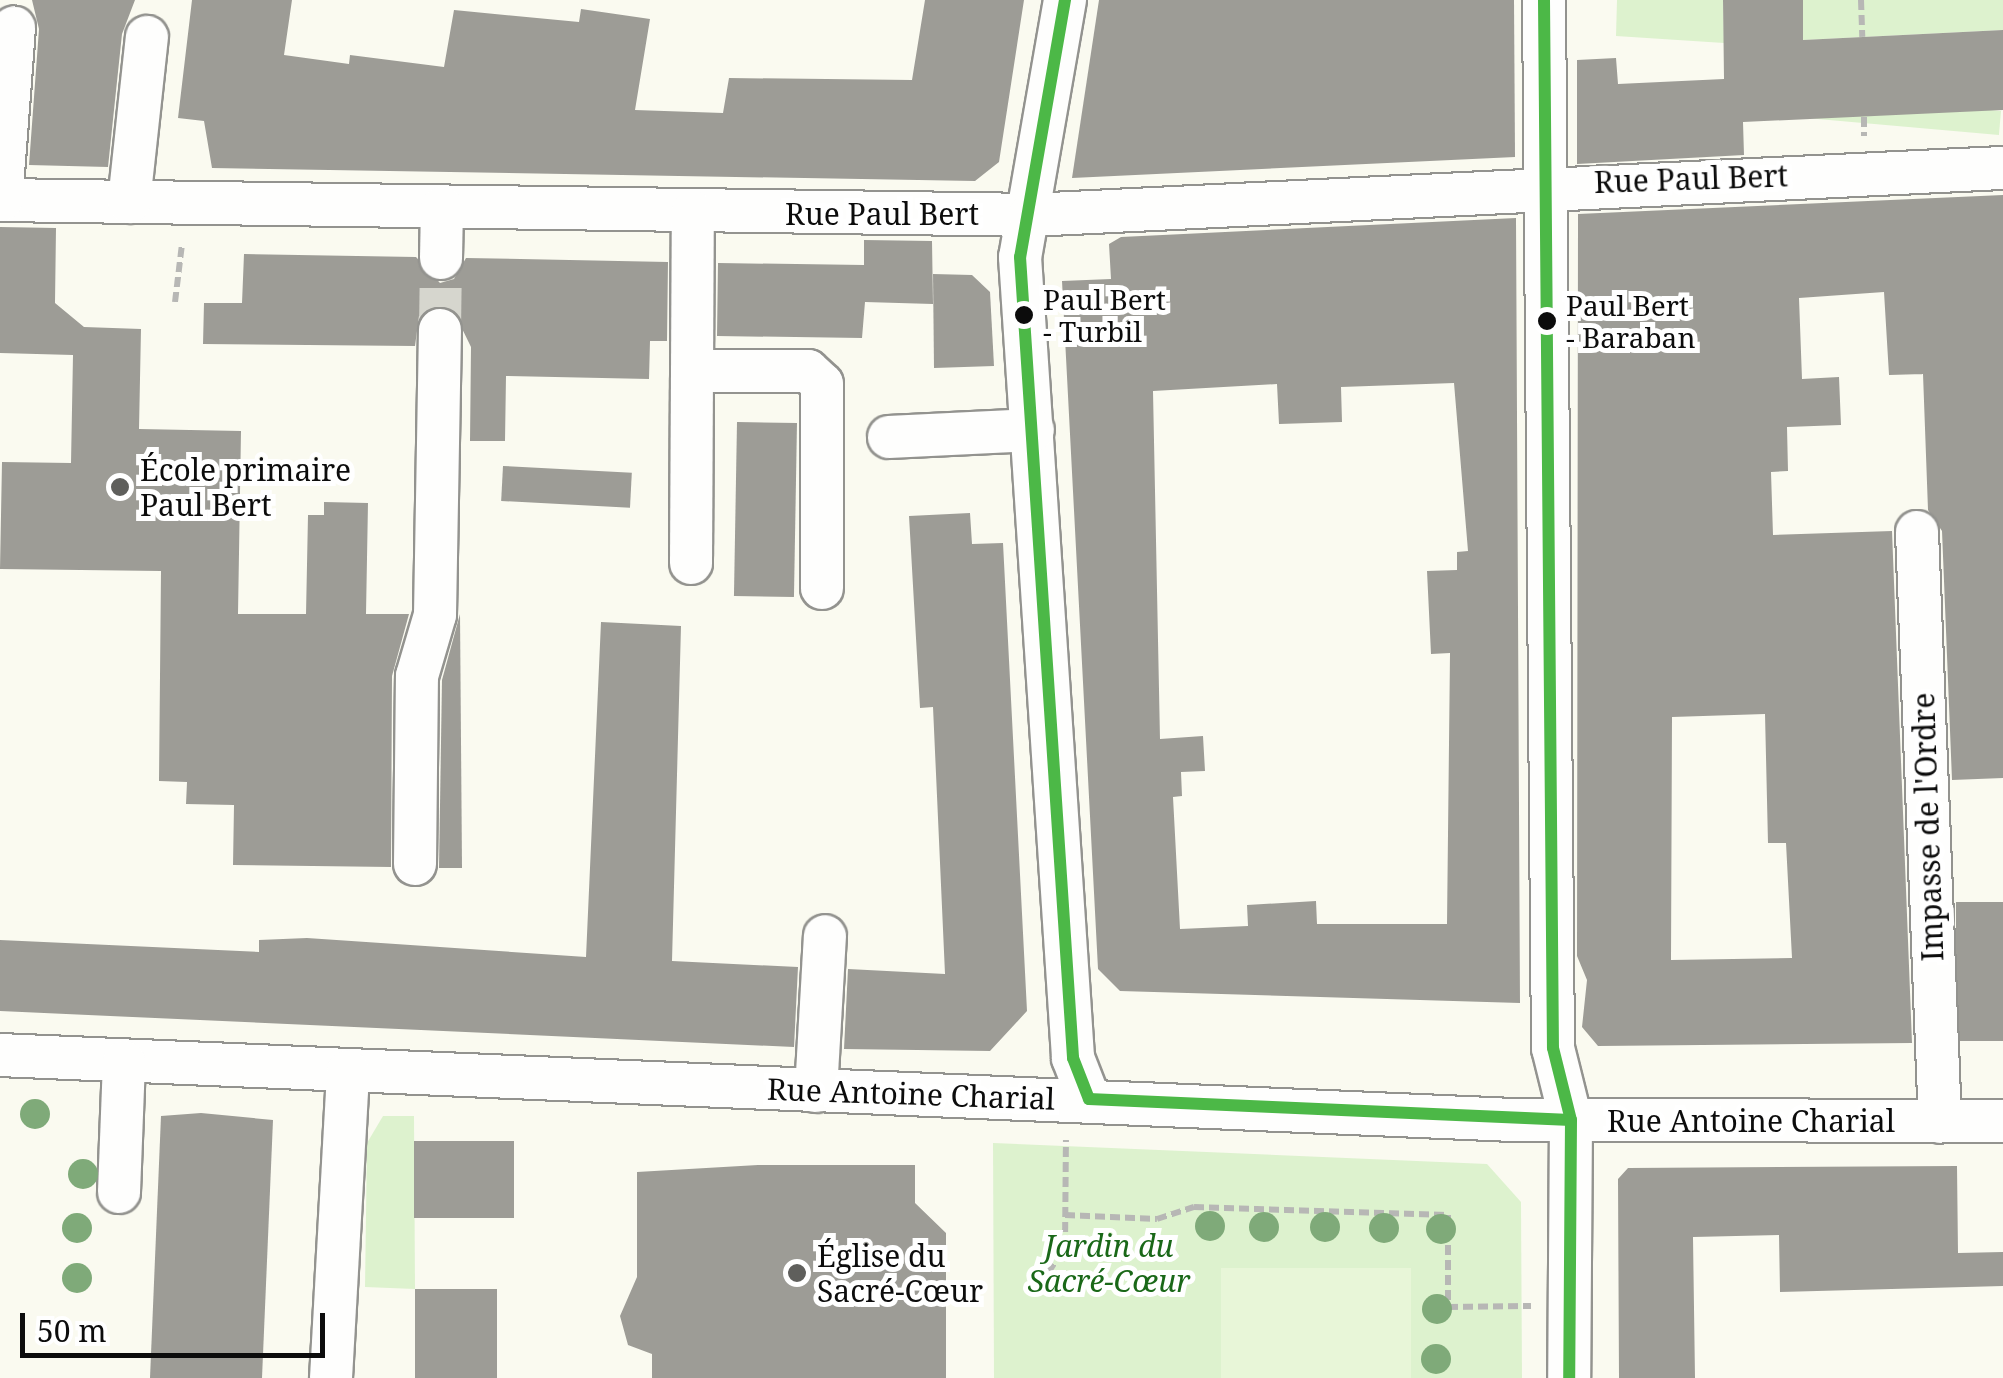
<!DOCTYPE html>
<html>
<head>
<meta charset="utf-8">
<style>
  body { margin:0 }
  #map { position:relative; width:2003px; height:1378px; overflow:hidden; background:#fafaf0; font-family:"Noto Serif",serif }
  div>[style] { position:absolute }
  .green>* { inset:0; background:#ddf2ce; transform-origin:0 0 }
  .pitch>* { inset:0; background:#e8f6d8; transform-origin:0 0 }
  .building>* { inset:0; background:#9d9c96; transform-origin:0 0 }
  .minor-tunnel>* { height:42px; margin-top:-21px; transform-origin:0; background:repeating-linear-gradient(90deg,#d6d6ce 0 42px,transparent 0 63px) }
  .path>* { height:6px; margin-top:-3px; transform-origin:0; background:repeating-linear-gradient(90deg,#b7b7b5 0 10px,transparent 0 15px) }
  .roads { filter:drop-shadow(2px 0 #93938f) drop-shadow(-2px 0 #93938f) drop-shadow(0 2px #93938f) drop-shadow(0 -2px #93938f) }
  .minor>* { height:42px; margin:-21px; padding:0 21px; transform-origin:21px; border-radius:21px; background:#fefefd }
  .bus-1>* { height:12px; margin:-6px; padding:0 6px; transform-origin:6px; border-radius:6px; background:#4cb847 }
  .trees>* { width:30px; height:30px; margin:-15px; border-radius:50%; background:#7faa79 }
  .dots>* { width:28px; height:28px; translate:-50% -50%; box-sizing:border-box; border:5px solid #fff; border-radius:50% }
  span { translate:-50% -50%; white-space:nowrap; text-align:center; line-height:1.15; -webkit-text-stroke:10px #fff; paint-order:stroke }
  .bus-label { font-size:28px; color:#0c0c0c }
  .left { translate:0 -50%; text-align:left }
  .street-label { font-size:30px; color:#0c0c0c }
  .poi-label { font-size:30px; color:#0c0c0c }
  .park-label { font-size:30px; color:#1a6818; font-style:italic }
  .scale { position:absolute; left:20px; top:1313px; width:305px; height:45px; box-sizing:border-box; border:5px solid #0c0c0c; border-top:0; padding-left:12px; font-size:30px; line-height:35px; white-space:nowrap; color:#0c0c0c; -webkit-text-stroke:8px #fff; paint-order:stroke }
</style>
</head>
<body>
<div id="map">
  <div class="green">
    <div style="clip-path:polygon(1617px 0,1723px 0,1724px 43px,1616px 36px)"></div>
    <div style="clip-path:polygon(1803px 0,2003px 0,2003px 30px,1803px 40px)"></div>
    <div style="left:2001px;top:111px;width:24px;height:256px;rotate:95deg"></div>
    <div style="clip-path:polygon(383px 1116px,414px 1116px,415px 1289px,365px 1287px,367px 1143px)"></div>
    <div style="clip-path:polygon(993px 1143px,1487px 1164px,1521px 1202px,1522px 1378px,994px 1378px)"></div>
  </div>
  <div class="pitch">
    <div style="left:1221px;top:1268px;width:190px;height:110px"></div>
  </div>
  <div class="building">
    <div style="clip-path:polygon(32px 0,135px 0,122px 34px,108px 167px,29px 165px,39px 29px)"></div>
    <div style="clip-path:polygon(192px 0,292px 0,284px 55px,349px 64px,350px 55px,444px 67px,454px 10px,579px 22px,581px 9px,650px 19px,635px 110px,723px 113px,729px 78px,912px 80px,925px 0,1024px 0,999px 162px,975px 181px,212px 168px,204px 121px,178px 118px)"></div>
    <div style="clip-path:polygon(1099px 0,1514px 0,1515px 157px,1072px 178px)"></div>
    <div style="clip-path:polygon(1723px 0,1803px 0,1803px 40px,2003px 30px,2003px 110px,1743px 122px,1744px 155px,1577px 164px,1577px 60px,1616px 58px,1618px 84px,1724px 79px)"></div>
    <div style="clip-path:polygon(evenodd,2003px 195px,2003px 778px,1952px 780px,1942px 531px,1928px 510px,1923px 374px,1889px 375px,1884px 292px,1799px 298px,1802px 379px,1839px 377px,1841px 425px,1787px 427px,1788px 471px,1771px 472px,1773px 535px,1892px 531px,1912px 1043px,1598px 1046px,1582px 1027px,1587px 980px,1577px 956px,1578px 214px,2003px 195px,1765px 714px,1768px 843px,1786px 843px,1792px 958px,1671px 960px,1672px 717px,1765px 714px)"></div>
    <div style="clip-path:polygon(evenodd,1516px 218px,1520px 1003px,1120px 991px,1098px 969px,1062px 281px,1111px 279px,1109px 244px,1121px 237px,1516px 218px,1454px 383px,1468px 551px,1457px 552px,1457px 570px,1427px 571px,1431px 654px,1450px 653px,1447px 924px,1317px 924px,1316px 901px,1247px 905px,1248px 926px,1180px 929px,1173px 797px,1182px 796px,1181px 772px,1205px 771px,1203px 736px,1160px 739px,1153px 391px,1277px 384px,1279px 424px,1342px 422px,1341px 387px,1454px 383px)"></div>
    <div style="clip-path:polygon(0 227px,56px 228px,55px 303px,84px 327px,141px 329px,139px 429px,241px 431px,238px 614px,306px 614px,308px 515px,324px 515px,324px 502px,368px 503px,366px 614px,409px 614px,392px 676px,391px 867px,233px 865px,234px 805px,186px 804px,187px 782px,159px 781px,161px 571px,0 569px,2px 462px,71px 463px,73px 355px,0 353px)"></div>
    <div style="clip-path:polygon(864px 240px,932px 241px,933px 304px,865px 302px,862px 338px,717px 336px,718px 263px,864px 265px)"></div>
    <div style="clip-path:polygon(244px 254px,416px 257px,440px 283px,454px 279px,466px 258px,668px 262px,667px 341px,650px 341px,649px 379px,506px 376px,505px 441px,470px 441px,471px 347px,452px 308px,419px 316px,415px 346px,203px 344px,204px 303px,242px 303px)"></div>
    <div style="clip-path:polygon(933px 274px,972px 275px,990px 292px,994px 366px,934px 368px)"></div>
    <div style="left:737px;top:422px;width:60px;height:174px;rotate:1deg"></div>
    <div style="left:503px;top:466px;width:129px;height:35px;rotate:3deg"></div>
    <div style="clip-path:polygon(970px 513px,972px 544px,1003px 543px,1027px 1011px,990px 1051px,844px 1049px,848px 969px,945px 974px,933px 707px,920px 708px,909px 516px)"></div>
    <div style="clip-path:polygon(460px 614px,462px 868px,439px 868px,442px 680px)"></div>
    <div style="clip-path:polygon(601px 622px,681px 626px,672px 961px,798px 967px,794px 1047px,0 1011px,0 940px,259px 952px,259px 940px,307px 938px,586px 957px)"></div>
    <div style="left:2003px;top:902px;width:139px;height:47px;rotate:90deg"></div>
    <div style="clip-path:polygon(201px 1113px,273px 1120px,262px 1378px,150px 1378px,161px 1116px)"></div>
    <div style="left:414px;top:1141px;width:100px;height:77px"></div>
    <div style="clip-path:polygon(758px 1165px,915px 1165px,915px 1203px,946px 1233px,946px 1378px,652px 1378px,652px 1354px,628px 1345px,620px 1316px,637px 1277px,637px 1172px)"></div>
    <div style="clip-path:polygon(1957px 1166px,1958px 1253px,2003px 1252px,2003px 1286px,1780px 1292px,1779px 1235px,1693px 1237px,1695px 1378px,1619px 1378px,1618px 1179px,1628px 1168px)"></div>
    <div style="left:415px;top:1289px;width:82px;height:89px"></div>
  </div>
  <div class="minor-tunnel">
    <div style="left:440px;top:330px;width:72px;rotate:-89.2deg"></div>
  </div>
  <div class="path">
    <div style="left:1861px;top:0;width:37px;rotate:88deg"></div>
    <div style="left:1864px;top:117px;width:19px;rotate:90deg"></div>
    <div style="left:175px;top:302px;width:58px;rotate:-83.1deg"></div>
    <div style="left:1065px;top:1215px;width:92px;rotate:2.5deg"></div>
    <div style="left:1157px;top:1219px;width:39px;rotate:-18deg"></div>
    <div style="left:1194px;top:1207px;width:254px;rotate:1.8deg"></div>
    <div style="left:1448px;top:1215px;width:92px;rotate:90deg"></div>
    <div style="left:1448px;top:1307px;width:83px;rotate:-0.7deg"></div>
    <div style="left:1040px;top:1285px;width:45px;rotate:-56.7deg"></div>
    <div style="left:1065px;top:1247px;width:107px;rotate:-89.5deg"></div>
  </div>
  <div class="roads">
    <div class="minor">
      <div style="left:1065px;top:0;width:261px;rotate:99.9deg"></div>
      <div style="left:1020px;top:257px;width:803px;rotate:86.21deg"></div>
      <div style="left:1073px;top:1058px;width:44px;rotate:68.7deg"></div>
      <div style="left:1544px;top:0;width:1048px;rotate:89.51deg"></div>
      <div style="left:1553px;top:1048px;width:74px;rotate:76deg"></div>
      <div style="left:1571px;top:1120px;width:258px;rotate:90.4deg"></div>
      <div style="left:0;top:200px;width:1030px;rotate:0.83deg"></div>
      <div style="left:1030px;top:215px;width:974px;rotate:-2.77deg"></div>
      <div style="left:1px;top:200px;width:173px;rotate:-85.7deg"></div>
      <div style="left:129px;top:202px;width:166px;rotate:-83.8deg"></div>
      <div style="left:441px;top:258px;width:50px;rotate:-88.9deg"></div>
      <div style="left:693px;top:371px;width:115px"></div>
      <div style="left:808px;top:371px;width:19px;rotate:43deg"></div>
      <div style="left:822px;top:384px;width:204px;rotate:90deg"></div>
      <div style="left:889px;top:437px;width:144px;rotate:-2.8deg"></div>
      <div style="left:1917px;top:532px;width:590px;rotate:87.77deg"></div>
      <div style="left:691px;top:563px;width:351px;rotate:-89.7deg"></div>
      <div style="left:415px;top:864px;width:188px;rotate:-89.4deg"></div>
      <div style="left:417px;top:676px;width:64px;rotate:-73.6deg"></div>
      <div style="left:435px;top:615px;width:285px;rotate:-89deg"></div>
      <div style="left:0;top:1055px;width:1516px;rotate:2.46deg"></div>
      <div style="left:1515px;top:1120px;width:488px;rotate:0.1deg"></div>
      <div style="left:816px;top:1091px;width:155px;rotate:-86.7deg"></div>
      <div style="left:119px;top:1192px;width:130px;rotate:-87.8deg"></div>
      <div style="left:331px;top:1378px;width:307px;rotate:-86.8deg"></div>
    </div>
  </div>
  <div class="bus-1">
    <div style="left:1065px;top:0;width:261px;rotate:99.9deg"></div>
    <div style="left:1020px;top:257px;width:803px;rotate:86.21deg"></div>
    <div style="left:1073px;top:1058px;width:44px;rotate:68.7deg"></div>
    <div style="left:1089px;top:1099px;width:482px;rotate:2.5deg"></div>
    <div style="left:1544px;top:0;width:1048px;rotate:89.51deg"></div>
    <div style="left:1553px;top:1048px;width:74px;rotate:76deg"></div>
    <div style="left:1571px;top:1120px;width:258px;rotate:90.4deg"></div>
  </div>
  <div class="trees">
    <div style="left:35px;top:1114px"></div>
    <div style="left:83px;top:1174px"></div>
    <div style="left:1210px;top:1226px"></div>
    <div style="left:1264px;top:1227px"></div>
    <div style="left:1325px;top:1227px"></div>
    <div style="left:77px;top:1228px"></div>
    <div style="left:1384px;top:1228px"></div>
    <div style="left:1441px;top:1229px"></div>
    <div style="left:77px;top:1278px"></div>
    <div style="left:1437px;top:1309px"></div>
    <div style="left:1436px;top:1359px"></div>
  </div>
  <div class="dots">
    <div style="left:1024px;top:315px;background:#0c0c0c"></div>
    <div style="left:1547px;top:321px;background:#0c0c0c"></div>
    <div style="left:120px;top:487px;background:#5f5f5c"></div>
    <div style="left:797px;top:1273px;background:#5f5f5c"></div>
  </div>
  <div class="bus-label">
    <span class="left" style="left:1043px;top:315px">Paul Bert<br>- Turbil</span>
    <span class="left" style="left:1566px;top:321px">Paul Bert<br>- Baraban</span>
  </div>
  <div class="street-label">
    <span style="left:1691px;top:179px;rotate:-2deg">Rue Paul Bert</span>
    <span style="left:882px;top:214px">Rue Paul Bert</span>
    <span style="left:1928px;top:827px;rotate:-92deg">Impasse de l'Ordre</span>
    <span style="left:911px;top:1094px;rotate:2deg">Rue Antoine Charial</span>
    <span style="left:1751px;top:1121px">Rue Antoine Charial</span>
  </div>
  <div class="poi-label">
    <span class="left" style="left:140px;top:487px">École primaire<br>Paul Bert</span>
    <span class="left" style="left:817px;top:1273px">Église du<br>Sacré-Cœur</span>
  </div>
  <div class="park-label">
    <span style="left:1109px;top:1263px">Jardin du<br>Sacré-Cœur</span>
  </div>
  <div class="scale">50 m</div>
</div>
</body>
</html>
